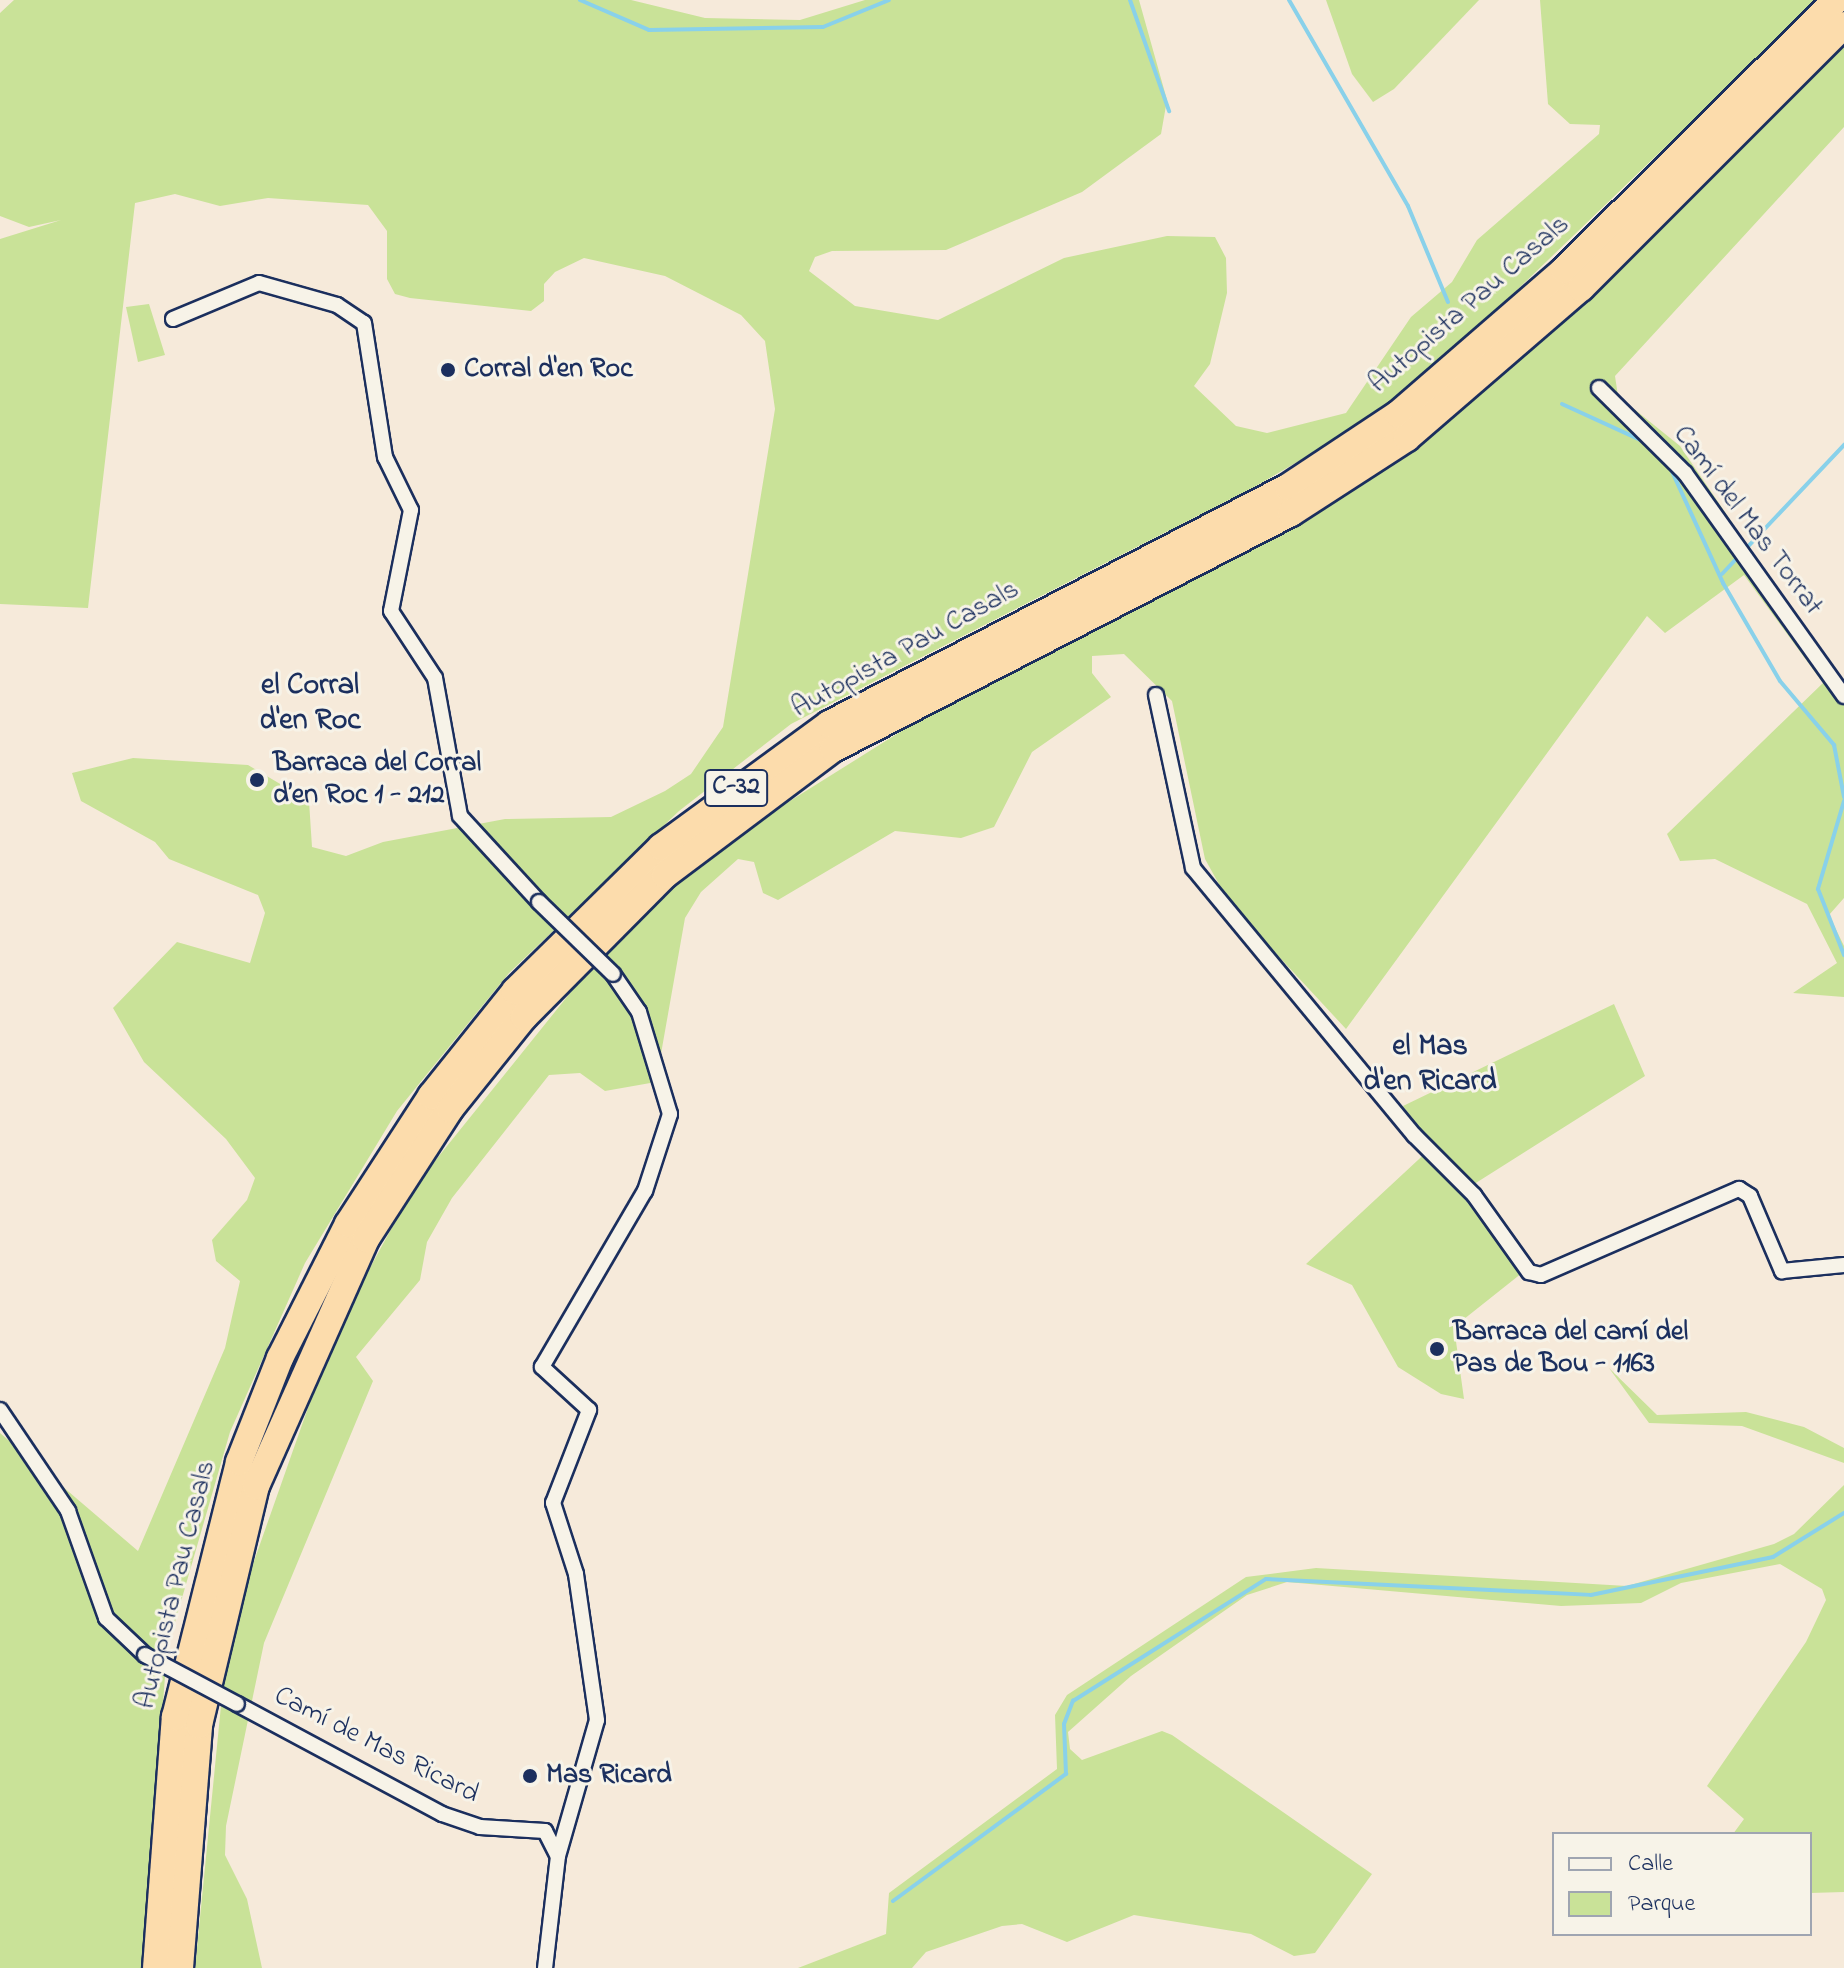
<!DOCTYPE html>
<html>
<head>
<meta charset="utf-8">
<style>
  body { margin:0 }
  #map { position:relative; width:1844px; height:1968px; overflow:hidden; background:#f6eada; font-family:"Indie Flower",sans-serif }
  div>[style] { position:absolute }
  .green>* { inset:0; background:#c9e298 }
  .stream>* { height:4px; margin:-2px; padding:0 2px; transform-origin:2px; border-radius:2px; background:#89d1ea }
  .roads { filter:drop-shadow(2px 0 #1b2f5e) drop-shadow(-2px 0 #1b2f5e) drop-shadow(0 2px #1b2f5e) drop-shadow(0 -2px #1b2f5e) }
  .street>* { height:14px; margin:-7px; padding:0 7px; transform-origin:7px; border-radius:7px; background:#f7f3e8 }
  .highway>* { height:26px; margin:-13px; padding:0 13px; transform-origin:13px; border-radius:13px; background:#fcdcac }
  .bridges { filter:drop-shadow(2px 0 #1b2f5e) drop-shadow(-2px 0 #1b2f5e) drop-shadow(0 2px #1b2f5e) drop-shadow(0 -2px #1b2f5e) }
  .street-bridge>* { height:14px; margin:-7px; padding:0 7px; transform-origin:7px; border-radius:7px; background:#f7f3e8 }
  .dots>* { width:22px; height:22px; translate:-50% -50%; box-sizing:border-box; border:4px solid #f7f3e8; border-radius:50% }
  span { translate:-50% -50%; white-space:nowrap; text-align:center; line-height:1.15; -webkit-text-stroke:6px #f7f3e8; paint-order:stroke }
  .shield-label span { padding:2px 6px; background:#f7f3e8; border:2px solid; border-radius:6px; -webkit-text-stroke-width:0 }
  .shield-label { font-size:26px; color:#1b2f5e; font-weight:700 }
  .street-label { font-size:28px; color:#1b2f5e }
  .poi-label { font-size:28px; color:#1b2f5e; font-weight:700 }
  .left { translate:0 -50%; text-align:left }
  .neighbourhood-label { font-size:30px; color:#1b2f5e; font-weight:700 }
  .legend { position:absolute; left:1552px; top:1832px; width:260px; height:104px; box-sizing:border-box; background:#f7f3e8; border:2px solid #9fa5b1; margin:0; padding:10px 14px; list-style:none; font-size:24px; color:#1b2f5e }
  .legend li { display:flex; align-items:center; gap:16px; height:40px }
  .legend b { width:40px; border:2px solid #9fa5b1 }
</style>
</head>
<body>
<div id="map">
  <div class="green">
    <div style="clip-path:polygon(14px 0,631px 0,705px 18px,800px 20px,865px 0,1139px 0,1167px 100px,1161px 134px,1082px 192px,946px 250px,832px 251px,815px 257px,809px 271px,855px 306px,938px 320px,1064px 258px,1167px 236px,1215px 237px,1226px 258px,1227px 293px,1210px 364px,1194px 386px,1236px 426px,1267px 433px,1346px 413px,1411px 317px,1452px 282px,1477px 240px,1599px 134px,1600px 125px,1570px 124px,1548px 104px,1540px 0,1818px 0,1439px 365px,1366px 422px,1256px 486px,791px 724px,679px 811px,509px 973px,397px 1111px,305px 1263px,230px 1432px,167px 1650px,143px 1968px,0 1968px,0 1433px,138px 1551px,225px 1348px,240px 1281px,216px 1261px,212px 1240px,247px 1200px,255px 1178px,226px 1139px,144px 1062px,113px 1008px,177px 942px,250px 963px,265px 913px,258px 895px,169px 859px,155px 842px,81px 801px,72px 773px,133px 758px,248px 765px,309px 801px,312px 847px,346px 856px,383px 842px,505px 819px,611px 817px,665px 791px,691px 774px,723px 727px,775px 409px,765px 341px,741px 315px,665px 276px,584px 258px,555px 272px,544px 284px,544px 301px,531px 311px,410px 298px,395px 294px,387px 279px,387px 231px,368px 205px,268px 198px,220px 206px,175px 194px,135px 203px,88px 608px,0 604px,0 239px,61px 220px,29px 227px,0 216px,0 13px)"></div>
    <div style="clip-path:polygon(1326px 0,1479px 0,1394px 89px,1373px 102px,1352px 74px)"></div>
    <div style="clip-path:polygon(1844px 43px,1844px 127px,1615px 376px,1618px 396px,1680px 446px,1844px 687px,1844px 898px,1829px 915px,1844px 946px,1844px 997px,1793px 993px,1837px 963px,1807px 904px,1715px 859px,1680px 861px,1667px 834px,1823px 683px,1744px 575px,1665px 633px,1647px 616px,1346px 1029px,1230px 904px,1205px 859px,1172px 701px,1124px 654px,1092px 656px,1092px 673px,1111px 697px,1032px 752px,994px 827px,961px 838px,895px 831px,778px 900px,763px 893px,754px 862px,738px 859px,701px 892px,685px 918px,656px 1082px,605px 1091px,580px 1073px,549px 1075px,452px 1198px,427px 1242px,420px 1280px,356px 1357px,373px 1381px,264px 1643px,226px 1826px,225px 1855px,247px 1899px,262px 1968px,195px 1968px,228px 1635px,334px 1334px,414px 1187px,587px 972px,712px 850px,943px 705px,1284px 533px,1457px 415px,1609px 278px)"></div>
    <div style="clip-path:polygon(149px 304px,165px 355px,138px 362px,126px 307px)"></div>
    <div style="clip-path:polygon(1614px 1004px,1645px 1076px,1460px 1193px,1522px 1273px,1454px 1327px,1464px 1399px,1441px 1394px,1398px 1367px,1352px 1285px,1306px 1264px,1432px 1147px,1403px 1106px)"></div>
    <div style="clip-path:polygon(1609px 1368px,1657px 1415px,1746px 1412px,1804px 1427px,1844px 1448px,1844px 1463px,1742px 1426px,1649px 1423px)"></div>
    <div style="clip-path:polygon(1844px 1485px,1844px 1892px,1810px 1893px,1810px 1834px,1733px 1834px,1744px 1819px,1707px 1786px,1806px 1642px,1826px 1600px,1822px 1589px,1780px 1564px,1681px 1583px,1641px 1603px,1561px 1606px,1287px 1582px,1247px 1595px,1131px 1676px,1068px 1732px,1070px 1749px,1082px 1760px,1162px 1731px,1172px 1735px,1372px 1874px,1315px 1953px,1294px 1956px,1251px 1934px,1134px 1915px,1067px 1942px,1022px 1924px,1002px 1926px,926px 1952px,912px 1968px,798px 1968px,886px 1934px,889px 1893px,1057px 1769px,1055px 1715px,1067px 1695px,1246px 1577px,1316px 1568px,1627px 1586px,1774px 1544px,1794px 1534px)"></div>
  </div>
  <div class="stream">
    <div style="left:580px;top:0;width:75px;rotate:23.5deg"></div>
    <div style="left:649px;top:30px;width:174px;rotate:-1deg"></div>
    <div style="left:823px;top:27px;width:71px;rotate:-22.2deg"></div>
    <div style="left:1130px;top:0;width:118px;rotate:70.6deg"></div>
    <div style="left:1289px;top:0;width:238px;rotate:60deg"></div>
    <div style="left:1408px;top:206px;width:104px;rotate:67.4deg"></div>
    <div style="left:1562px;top:404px;width:94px;rotate:24.6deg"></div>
    <div style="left:1669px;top:465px;width:130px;rotate:65.4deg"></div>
    <div style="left:1723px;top:583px;width:113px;rotate:59.8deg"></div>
    <div style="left:1780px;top:681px;width:84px;rotate:49.8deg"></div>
    <div style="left:1834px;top:745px;width:53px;rotate:79.1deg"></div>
    <div style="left:1722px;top:574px;width:178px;rotate:-46.6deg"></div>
    <div style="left:1844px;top:801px;width:92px;rotate:106.5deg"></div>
    <div style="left:1818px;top:889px;width:71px;rotate:68.5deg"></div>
    <div style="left:893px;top:1901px;width:215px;rotate:-36.3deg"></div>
    <div style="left:1066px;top:1774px;width:50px;rotate:-92.3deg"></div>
    <div style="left:1064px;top:1724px;width:25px;rotate:-69deg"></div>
    <div style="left:1073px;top:1701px;width:228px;rotate:-32.3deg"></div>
    <div style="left:1266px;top:1579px;width:325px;rotate:2.8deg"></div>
    <div style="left:1591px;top:1595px;width:186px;rotate:-11.8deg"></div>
    <div style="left:1773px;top:1557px;width:84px;rotate:-31.8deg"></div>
  </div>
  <div class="roads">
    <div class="street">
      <div style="left:173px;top:319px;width:93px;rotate:-22.7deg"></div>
      <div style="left:259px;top:283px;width:81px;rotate:15.8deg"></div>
      <div style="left:337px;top:305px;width:32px;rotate:34deg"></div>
      <div style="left:364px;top:323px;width:136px;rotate:81.1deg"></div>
      <div style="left:385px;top:457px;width:59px;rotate:63.9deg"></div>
      <div style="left:411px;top:510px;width:103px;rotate:101.2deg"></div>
      <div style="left:391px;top:611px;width:80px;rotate:56.7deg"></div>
      <div style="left:435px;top:678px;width:140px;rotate:79.7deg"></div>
      <div style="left:460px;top:816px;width:117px;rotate:47.4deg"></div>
      <div style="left:1599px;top:388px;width:121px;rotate:44.7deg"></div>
      <div style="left:1685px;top:473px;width:274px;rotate:54.5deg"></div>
      <div style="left:1156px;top:695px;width:177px;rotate:77.9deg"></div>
      <div style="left:1193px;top:868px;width:347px;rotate:50.4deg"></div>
      <div style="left:1414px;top:1135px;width:85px;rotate:45deg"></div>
      <div style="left:1474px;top:1195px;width:95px;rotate:54.5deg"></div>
      <div style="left:1529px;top:1272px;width:12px;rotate:14deg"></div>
      <div style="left:1541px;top:1275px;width:216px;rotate:-23.5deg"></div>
      <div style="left:1739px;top:1189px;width:13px;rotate:32deg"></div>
      <div style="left:1750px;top:1196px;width:82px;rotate:66.9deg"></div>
      <div style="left:1782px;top:1271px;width:62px;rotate:-5.5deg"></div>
      <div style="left:0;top:1410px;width:122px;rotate:56deg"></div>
      <div style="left:68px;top:1511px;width:114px;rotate:70.4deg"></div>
      <div style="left:106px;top:1618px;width:54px;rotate:43.5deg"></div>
      <div style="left:237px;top:1704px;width:233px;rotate:28.2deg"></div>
      <div style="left:442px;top:1814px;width:40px;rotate:18.9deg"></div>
      <div style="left:480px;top:1827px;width:65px;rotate:3.5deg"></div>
      <div style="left:545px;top:1831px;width:28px;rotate:63deg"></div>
      <div style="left:558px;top:1856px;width:113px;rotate:96.6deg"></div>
      <div style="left:558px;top:1856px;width:141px;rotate:-74deg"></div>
      <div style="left:597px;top:1720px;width:148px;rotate:-98.2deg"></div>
      <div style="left:576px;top:1574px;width:75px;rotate:-107.9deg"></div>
      <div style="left:553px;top:1503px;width:100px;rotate:-68.8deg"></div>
      <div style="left:589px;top:1410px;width:64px;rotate:-137.5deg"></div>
      <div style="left:542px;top:1367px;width:204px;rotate:-59.7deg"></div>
      <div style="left:645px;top:1191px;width:81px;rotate:-72deg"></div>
      <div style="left:670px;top:1114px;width:107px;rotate:-106.9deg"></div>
      <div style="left:639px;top:1012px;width:46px;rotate:-124.4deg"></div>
    </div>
    <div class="highway">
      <div style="left:156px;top:1968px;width:252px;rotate:-85.7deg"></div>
      <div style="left:175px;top:1717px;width:263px;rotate:-75.9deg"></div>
      <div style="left:239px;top:1462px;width:112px;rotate:-68.5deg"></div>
      <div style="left:280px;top:1358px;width:150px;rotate:-63.1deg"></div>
      <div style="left:348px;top:1224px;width:153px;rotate:-57deg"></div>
      <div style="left:431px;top:1096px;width:134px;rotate:-51.3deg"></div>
      <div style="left:515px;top:991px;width:205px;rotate:-44.6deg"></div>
      <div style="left:661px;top:847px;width:208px;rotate:-36.2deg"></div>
      <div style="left:829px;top:724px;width:517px;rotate:-27.31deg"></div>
      <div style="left:1288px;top:487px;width:132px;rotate:-33.6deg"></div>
      <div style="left:1398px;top:414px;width:220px;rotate:-40.9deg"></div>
      <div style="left:1564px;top:270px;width:383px;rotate:-44.8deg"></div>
      <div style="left:180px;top:1968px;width:244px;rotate:-85.5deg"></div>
      <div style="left:199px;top:1725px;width:246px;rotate:-76.6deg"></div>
      <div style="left:256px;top:1486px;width:270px;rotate:-66deg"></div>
      <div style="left:366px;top:1239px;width:155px;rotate:-57.1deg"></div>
      <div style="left:450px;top:1109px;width:118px;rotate:-51.2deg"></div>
      <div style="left:524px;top:1017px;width:200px;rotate:-45.2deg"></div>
      <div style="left:665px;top:875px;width:210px;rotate:-36.9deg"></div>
      <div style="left:833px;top:749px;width:515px;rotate:-27.26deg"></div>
      <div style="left:1291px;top:513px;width:138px;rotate:-32.9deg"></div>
      <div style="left:1407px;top:438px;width:230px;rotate:-40.8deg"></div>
      <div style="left:1581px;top:288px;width:372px;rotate:-45deg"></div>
    </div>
  </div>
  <div class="bridges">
    <div class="street-bridge">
      <div style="left:539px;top:902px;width:103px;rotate:44.2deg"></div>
      <div style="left:145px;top:1655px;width:104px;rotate:28deg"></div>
    </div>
  </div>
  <div class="dots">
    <div style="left:448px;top:370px;background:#1b2f5e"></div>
    <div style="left:257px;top:780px;background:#1b2f5e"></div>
    <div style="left:1437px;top:1349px;background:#1b2f5e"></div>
    <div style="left:530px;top:1776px;background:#1b2f5e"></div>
  </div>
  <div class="shield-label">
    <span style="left:736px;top:788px">C-32</span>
  </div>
  <div class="street-label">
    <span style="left:1470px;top:305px;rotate:-41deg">Autopista Pau Casals</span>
    <span style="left:1747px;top:521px;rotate:53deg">Camí del Mas Torrat</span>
    <span style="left:906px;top:650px;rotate:-29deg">Autopista Pau Casals</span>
    <span style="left:177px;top:1585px;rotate:-76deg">Autopista Pau Casals</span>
    <span style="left:376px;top:1746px;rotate:27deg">Camí de Mas Ricard</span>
  </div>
  <div class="poi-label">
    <span class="left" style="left:464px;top:370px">Corral d'en Roc</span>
    <span class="left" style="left:273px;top:780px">Barraca del Corral<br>d’en Roc 1 - 212</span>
    <span class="left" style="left:1453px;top:1349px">Barraca del camí del<br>Pas de Bou - 1163</span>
    <span class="left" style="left:546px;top:1776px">Mas Ricard</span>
  </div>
  <div class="neighbourhood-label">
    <span style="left:310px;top:703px">el Corral<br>d'en Roc</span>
    <span style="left:1430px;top:1064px">el Mas<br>d'en Ricard</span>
  </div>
  <ul class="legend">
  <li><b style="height:10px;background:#f7f3e8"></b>Calle</li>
  <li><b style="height:22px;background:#c9e298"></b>Parque</li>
  </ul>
</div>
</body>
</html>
